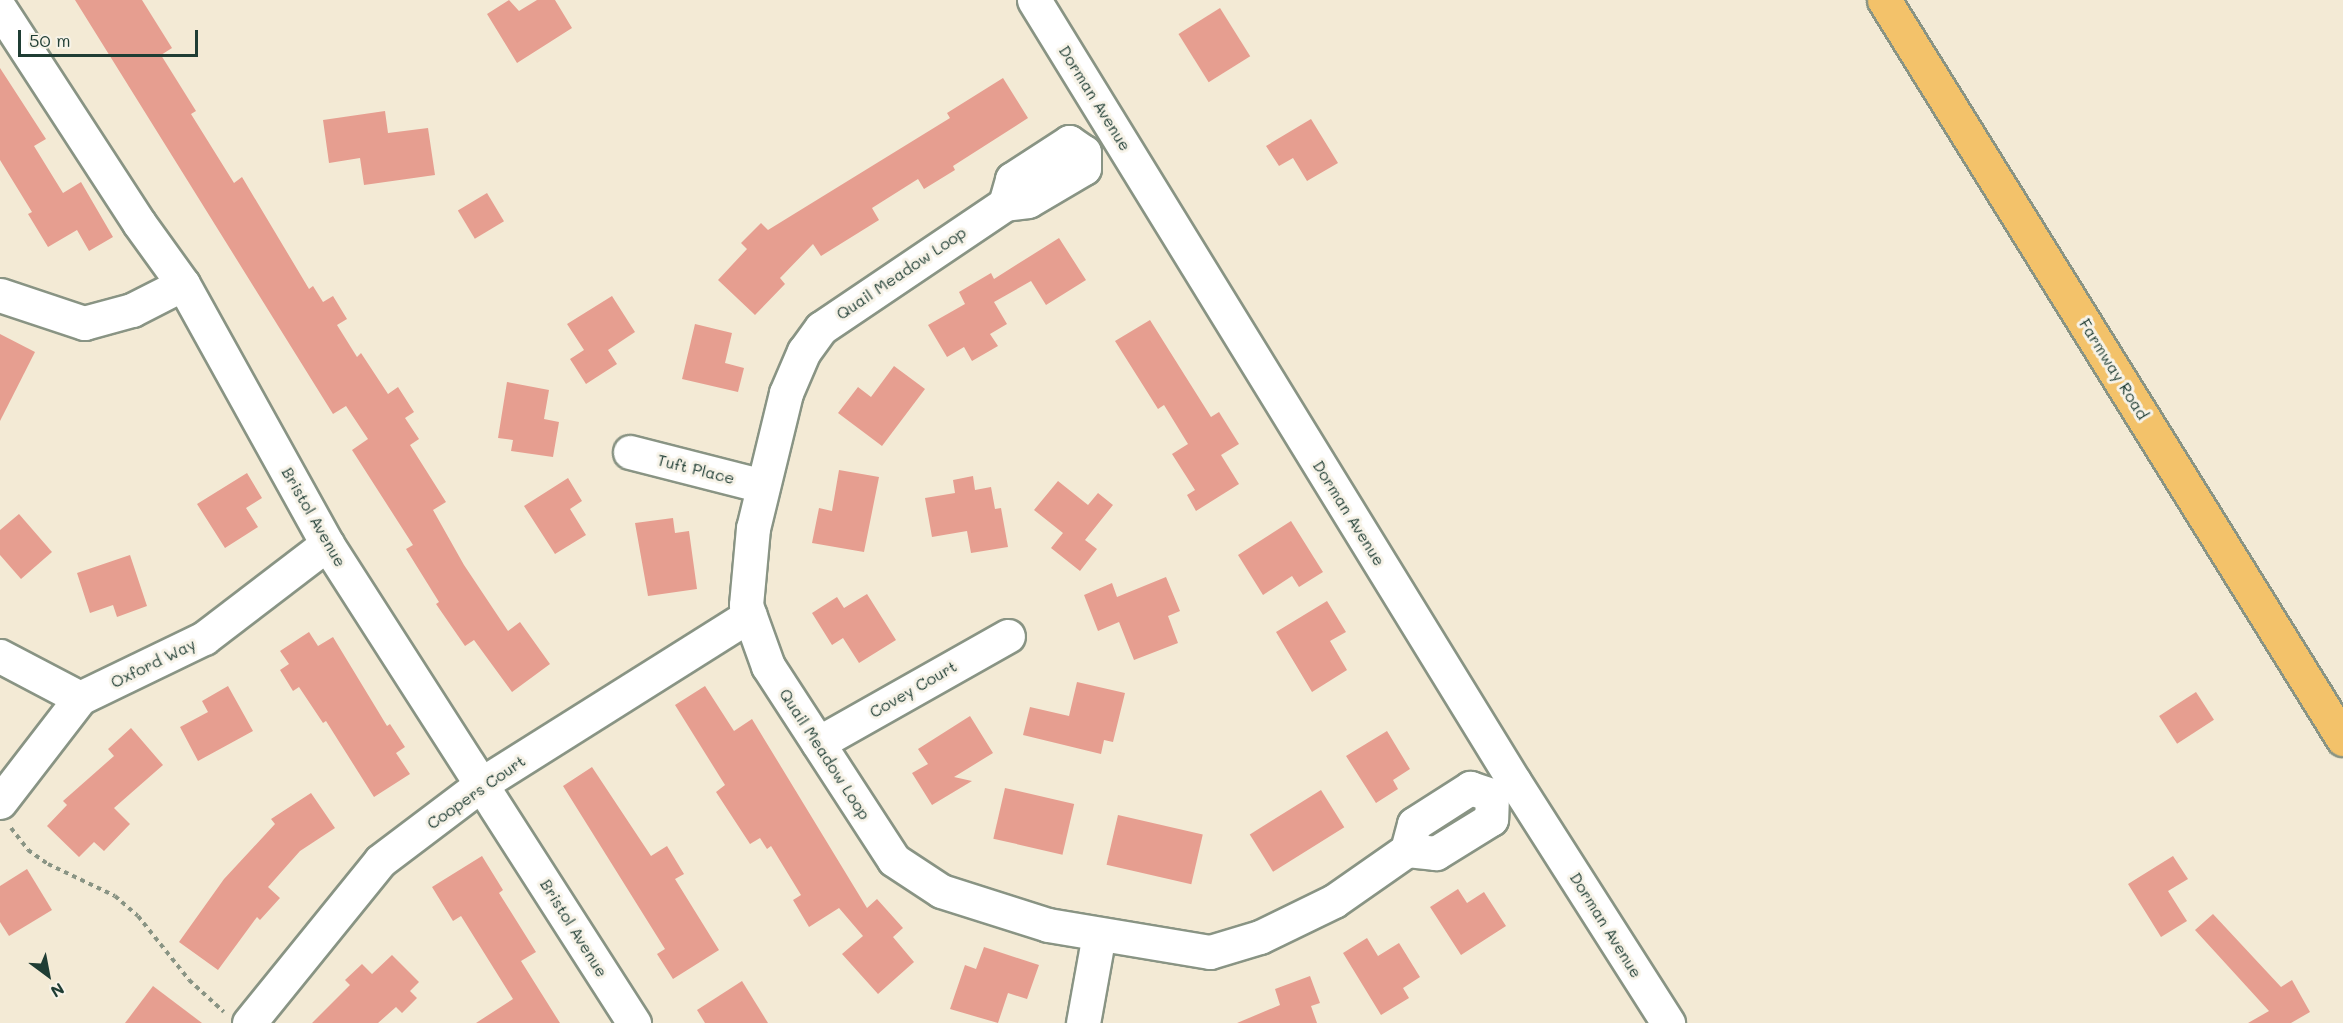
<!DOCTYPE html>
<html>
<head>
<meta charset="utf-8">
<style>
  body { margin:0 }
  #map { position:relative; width:2343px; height:1023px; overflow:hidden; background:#f3ead5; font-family:Mali,sans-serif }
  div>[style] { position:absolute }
  .building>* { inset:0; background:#e69e90; transform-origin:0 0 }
  .path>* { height:4px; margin-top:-2px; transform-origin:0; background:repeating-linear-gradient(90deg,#899484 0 4.5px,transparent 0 9px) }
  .roads { filter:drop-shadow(2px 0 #899484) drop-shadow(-2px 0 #899484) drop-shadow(0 2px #899484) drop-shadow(0 -2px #899484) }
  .minor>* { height:33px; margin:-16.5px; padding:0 16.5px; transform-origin:16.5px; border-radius:16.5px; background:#fff }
  .major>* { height:33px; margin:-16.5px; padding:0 16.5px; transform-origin:16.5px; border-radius:16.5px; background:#f3c26a }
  span { translate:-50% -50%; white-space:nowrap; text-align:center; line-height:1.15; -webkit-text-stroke:6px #f7f3e8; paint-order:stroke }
  .street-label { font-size:16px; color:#1f3d34 }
  .north { position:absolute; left:18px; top:945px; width:60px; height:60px; -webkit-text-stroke:4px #f7f3e8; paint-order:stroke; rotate:148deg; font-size:16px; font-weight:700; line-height:24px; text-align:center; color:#1f3d34 }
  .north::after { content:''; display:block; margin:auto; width:21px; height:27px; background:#1f3d34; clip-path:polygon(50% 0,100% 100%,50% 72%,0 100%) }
  .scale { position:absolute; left:18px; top:30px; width:180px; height:27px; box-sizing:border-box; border:3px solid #1f3d34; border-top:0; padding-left:8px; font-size:18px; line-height:21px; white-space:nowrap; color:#1f3d34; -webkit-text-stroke:4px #f7f3e8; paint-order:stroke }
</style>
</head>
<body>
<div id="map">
  <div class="building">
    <div style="clip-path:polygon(75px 0,142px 0,172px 48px,161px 55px,196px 111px,191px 114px,234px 183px,242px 177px,309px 289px,313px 286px,323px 302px,333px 296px,347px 319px,337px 325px,357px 357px,361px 353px,388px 394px,398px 387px,414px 412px,405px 418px,419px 439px,410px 445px,446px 502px,433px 510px,464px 565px,508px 631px,520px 622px,550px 664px,512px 692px,474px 640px,465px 646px,436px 604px,439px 602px,406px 549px,413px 545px,352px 450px,368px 439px,346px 406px,333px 414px)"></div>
    <div style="clip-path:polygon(509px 0,519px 11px,537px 0,555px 0,572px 28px,517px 63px,487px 14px)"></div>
    <div style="left:1220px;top:8px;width:57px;height:49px;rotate:58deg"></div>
    <div style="clip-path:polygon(0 68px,46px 139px,34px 146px,63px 193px,81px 182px,113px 237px,89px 251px,77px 230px,48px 247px,28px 214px,32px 212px,0 160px)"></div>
    <div style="clip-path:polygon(1003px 78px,1028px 118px,953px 166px,955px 170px,924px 189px,918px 179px,872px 208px,879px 220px,821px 256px,813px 244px,780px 278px,785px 284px,755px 315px,718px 280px,747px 249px,741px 243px,761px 223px,768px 230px,950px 118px,947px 113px)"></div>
    <div style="clip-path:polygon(385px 111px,388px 133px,428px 128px,435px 175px,364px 185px,360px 158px,329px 163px,323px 120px)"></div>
    <div style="clip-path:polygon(1311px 119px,1338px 163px,1307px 181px,1293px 158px,1279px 166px,1266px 146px)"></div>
    <div style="left:487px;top:193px;width:33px;height:34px;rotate:59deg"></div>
    <div style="clip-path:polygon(1059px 238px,1086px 280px,1046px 305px,1031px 281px,994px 302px,1007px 324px,990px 334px,998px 346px,972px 361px,964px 347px,947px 357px,928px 325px,965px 304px,959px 292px,991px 273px,994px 279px)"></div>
    <div style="clip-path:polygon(612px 296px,635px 332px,608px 350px,617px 364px,586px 384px,570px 359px,584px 350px,567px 324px)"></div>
    <div style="clip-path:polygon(1150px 320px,1211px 417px,1219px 412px,1239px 444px,1221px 455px,1239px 484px,1196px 511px,1187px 495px,1195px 490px,1172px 454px,1188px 444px,1164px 405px,1158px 409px,1115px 341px)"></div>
    <div style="clip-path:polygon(695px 324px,732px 333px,725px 363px,744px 368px,738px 392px,682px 379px)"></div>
    <div style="clip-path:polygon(0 334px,35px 352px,0 421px)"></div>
    <div style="clip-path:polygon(894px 366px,925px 389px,882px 446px,838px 413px,858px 387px,871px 397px)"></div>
    <div style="clip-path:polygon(507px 382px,549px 390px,544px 419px,559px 422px,553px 457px,511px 451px,513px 440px,498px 438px)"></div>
    <div style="clip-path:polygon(839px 470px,879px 477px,864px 552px,812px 543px,819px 508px,832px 511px)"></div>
    <div style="clip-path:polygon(247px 473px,262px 498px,246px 508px,258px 527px,225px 548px,197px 504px)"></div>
    <div style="clip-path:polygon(973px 476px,975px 490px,991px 487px,995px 509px,1001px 508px,1008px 547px,971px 553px,967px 531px,932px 537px,925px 498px,955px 493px,953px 480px)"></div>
    <div style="clip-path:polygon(568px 478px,582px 501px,570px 509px,586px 535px,555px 554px,524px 506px)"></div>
    <div style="clip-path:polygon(1058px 481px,1088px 505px,1098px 493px,1113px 505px,1085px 540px,1097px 549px,1080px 571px,1051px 548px,1063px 533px,1034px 510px)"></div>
    <div style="clip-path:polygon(19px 514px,52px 552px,21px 579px,0 555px,0 530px)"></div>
    <div style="clip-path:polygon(673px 518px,675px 533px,689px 531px,697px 589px,648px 596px,635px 523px)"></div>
    <div style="clip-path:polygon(1291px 521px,1323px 572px,1299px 587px,1292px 576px,1263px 595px,1238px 555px)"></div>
    <div style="clip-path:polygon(130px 555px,147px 606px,117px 617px,113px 605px,90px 613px,77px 573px)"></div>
    <div style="clip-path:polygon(1166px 577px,1180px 611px,1168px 616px,1178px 643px,1134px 660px,1119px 622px,1098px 631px,1084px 595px,1112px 583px,1117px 597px)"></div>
    <div style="clip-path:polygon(867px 594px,896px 640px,859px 663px,843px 638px,832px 645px,812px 613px,837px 597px,844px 608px)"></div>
    <div style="clip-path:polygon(1327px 601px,1346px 632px,1330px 641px,1347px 670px,1312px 692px,1276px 632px)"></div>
    <div style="clip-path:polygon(309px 632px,318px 646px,333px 637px,387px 726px,390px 724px,405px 747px,396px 753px,410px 774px,374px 797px,326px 721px,323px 723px,299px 687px,293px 691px,280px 670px,289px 664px,280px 651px)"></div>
    <div style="clip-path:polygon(1077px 682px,1125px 693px,1113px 742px,1104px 740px,1101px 754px,1023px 735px,1030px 707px,1069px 716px)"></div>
    <div style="clip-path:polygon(228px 686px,253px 731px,198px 761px,180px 727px,208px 712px,202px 701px)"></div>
    <div style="clip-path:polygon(705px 686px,734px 731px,752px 719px,867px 908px,877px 899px,903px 928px,893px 937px,914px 962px,878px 994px,842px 954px,863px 936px,839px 908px,809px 927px,793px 900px,801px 895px,771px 846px,767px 849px,760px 838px,750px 844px,716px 792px,725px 785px,675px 705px)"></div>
    <div style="left:2196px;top:692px;width:33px;height:44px;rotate:57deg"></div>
    <div style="clip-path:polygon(970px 716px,993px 753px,954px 777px,972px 781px,932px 805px,912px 773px,928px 764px,918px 749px)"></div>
    <div style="clip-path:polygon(131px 728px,163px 765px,114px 808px,130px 824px,104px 851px,94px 842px,79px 857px,47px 826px,67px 805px,63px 801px,114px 756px,108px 749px)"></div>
    <div style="clip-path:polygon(1387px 731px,1410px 769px,1393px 780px,1398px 789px,1376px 803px,1346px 756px)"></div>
    <div style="clip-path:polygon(592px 767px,651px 856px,667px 846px,684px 874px,675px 879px,719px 950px,673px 979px,657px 954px,665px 949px,563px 786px)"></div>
    <div style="left:1005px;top:788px;width:71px;height:52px;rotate:13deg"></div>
    <div style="left:1321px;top:790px;width:44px;height:84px;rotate:58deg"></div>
    <div style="clip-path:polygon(311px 793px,335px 828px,300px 851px,268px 887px,280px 898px,260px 920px,257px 917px,218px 970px,179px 942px,224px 879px,275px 824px,271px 819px)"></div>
    <div style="left:1118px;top:815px;width:87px;height:51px;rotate:13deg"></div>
    <div style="clip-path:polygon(482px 856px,503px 890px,499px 893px,536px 952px,521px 961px,560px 1023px,476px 1023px,513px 999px,461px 916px,453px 921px,432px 887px)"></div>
    <div style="clip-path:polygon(2173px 856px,2188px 879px,2168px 891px,2187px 921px,2161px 937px,2128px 884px)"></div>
    <div style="clip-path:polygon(27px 869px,52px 910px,9px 936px,0 922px,0 886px)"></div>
    <div style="clip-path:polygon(1458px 889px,1467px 903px,1484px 892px,1506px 926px,1461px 955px,1430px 907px)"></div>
    <div style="clip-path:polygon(2213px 914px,2281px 987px,2292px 980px,2310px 1012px,2291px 1023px,2248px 1023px,2269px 1011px,2195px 930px)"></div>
    <div style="clip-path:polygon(1367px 938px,1378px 956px,1399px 943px,1420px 977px,1403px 988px,1409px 998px,1381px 1015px,1343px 953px)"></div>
    <div style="clip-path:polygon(984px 947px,1039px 965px,1027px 999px,1008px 993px,998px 1023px,950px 1009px,965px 965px,976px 969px)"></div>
    <div style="clip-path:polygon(392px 955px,419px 982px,410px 991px,417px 998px,402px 1013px,396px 1007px,378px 1023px,312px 1023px,350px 985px,345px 980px,362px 964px,372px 974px)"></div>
    <div style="clip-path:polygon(1310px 976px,1320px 1003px,1311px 1006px,1317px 1023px,1237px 1023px,1280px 1005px,1275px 989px)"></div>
    <div style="clip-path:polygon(742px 981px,768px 1023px,705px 1023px,697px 1010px)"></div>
    <div style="clip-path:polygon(153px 986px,202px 1023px,125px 1023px)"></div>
  </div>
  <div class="path">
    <div style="left:11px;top:828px;width:28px;rotate:52deg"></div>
    <div style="left:28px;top:850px;width:24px;rotate:35deg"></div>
    <div style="left:48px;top:864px;width:74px;rotate:25.5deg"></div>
    <div style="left:115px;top:896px;width:30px;rotate:41deg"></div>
    <div style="left:138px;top:916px;width:82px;rotate:51.4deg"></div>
    <div style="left:189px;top:980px;width:47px;rotate:42.4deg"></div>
  </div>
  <div class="roads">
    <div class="minor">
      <div style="left:1034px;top:0;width:917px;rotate:58.43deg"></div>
      <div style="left:1514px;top:781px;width:287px;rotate:57.5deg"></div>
      <div style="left:0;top:9px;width:255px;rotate:57deg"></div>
      <div style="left:139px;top:223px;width:75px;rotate:54.2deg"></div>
      <div style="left:183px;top:284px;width:297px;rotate:61deg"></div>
      <div style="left:327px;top:544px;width:569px;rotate:57.34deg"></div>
      <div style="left:1069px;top:142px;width:18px;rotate:34deg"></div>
      <div style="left:1084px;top:152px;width:16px;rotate:90deg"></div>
      <div style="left:1084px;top:168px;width:65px;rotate:149.5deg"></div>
      <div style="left:1028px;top:201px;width:23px;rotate:173deg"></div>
      <div style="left:1005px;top:204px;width:26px;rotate:-74deg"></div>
      <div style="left:1012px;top:179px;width:68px;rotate:-33deg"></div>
      <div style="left:1005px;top:204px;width:222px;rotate:146deg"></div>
      <div style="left:821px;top:328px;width:29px;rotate:126deg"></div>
      <div style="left:804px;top:351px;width:46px;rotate:113.2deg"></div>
      <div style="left:786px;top:393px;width:139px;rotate:103.7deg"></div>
      <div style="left:753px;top:528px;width:77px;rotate:95.2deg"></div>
      <div style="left:746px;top:605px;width:65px;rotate:70.2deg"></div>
      <div style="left:768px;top:666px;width:231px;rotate:57deg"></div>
      <div style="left:894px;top:860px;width:56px;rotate:33.4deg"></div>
      <div style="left:941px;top:891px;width:112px;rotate:17.6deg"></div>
      <div style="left:1048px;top:925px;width:164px;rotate:9.5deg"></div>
      <div style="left:1210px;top:952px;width:52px;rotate:-16.7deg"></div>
      <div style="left:1260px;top:937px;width:82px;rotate:-25.9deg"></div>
      <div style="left:1334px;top:901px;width:89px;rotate:-34.9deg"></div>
      <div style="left:0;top:295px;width:89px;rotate:18.4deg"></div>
      <div style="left:84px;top:323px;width:50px;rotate:-15.2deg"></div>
      <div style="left:132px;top:310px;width:57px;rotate:-27deg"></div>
      <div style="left:630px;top:452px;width:137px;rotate:14.3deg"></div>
      <div style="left:0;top:656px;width:90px;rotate:27.7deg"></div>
      <div style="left:818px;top:743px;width:218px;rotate:-29.4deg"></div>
      <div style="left:1470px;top:788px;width:23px;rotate:18deg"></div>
      <div style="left:1492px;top:795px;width:24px;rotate:92deg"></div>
      <div style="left:1491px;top:819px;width:65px;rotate:148.3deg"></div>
      <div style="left:1436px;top:853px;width:29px;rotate:-174deg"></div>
      <div style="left:1407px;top:850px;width:27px;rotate:-75deg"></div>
      <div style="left:1414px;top:824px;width:67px;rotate:-32.7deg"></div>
      <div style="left:0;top:802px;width:131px;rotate:-52.4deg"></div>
      <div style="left:80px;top:698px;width:138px;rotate:-25.8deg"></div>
      <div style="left:204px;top:638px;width:155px;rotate:-37.4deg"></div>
      <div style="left:249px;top:1023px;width:208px;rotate:-51deg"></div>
      <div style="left:380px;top:861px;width:129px;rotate:-37.1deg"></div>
      <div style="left:483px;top:783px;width:315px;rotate:-32.2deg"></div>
      <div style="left:1083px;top:1023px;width:90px;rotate:-79.8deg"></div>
    </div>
    <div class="major">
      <div style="left:1884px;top:0;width:870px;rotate:58.16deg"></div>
    </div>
  </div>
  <div class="street-label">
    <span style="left:1095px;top:98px;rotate:58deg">Dorman Avenue</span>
    <span style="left:901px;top:273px;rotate:-34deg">Quail Meadow Loop</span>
    <span style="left:2114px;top:369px;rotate:58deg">Farmway Road</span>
    <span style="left:696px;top:469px;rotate:14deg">Tuft Place</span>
    <span style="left:1349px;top:513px;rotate:58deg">Dorman Avenue</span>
    <span style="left:314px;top:517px;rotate:60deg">Bristol Avenue</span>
    <span style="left:153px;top:663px;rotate:-26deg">Oxford Way</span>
    <span style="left:913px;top:689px;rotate:-30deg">Covey Court</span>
    <span style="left:825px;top:754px;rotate:57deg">Quail Meadow Loop</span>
    <span style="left:476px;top:792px;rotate:-35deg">Coopers Court</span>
    <span style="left:1606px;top:925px;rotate:58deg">Dorman Avenue</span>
    <span style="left:574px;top:928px;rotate:58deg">Bristol Avenue</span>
  </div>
  <div class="north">N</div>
  <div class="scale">50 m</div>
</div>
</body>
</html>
